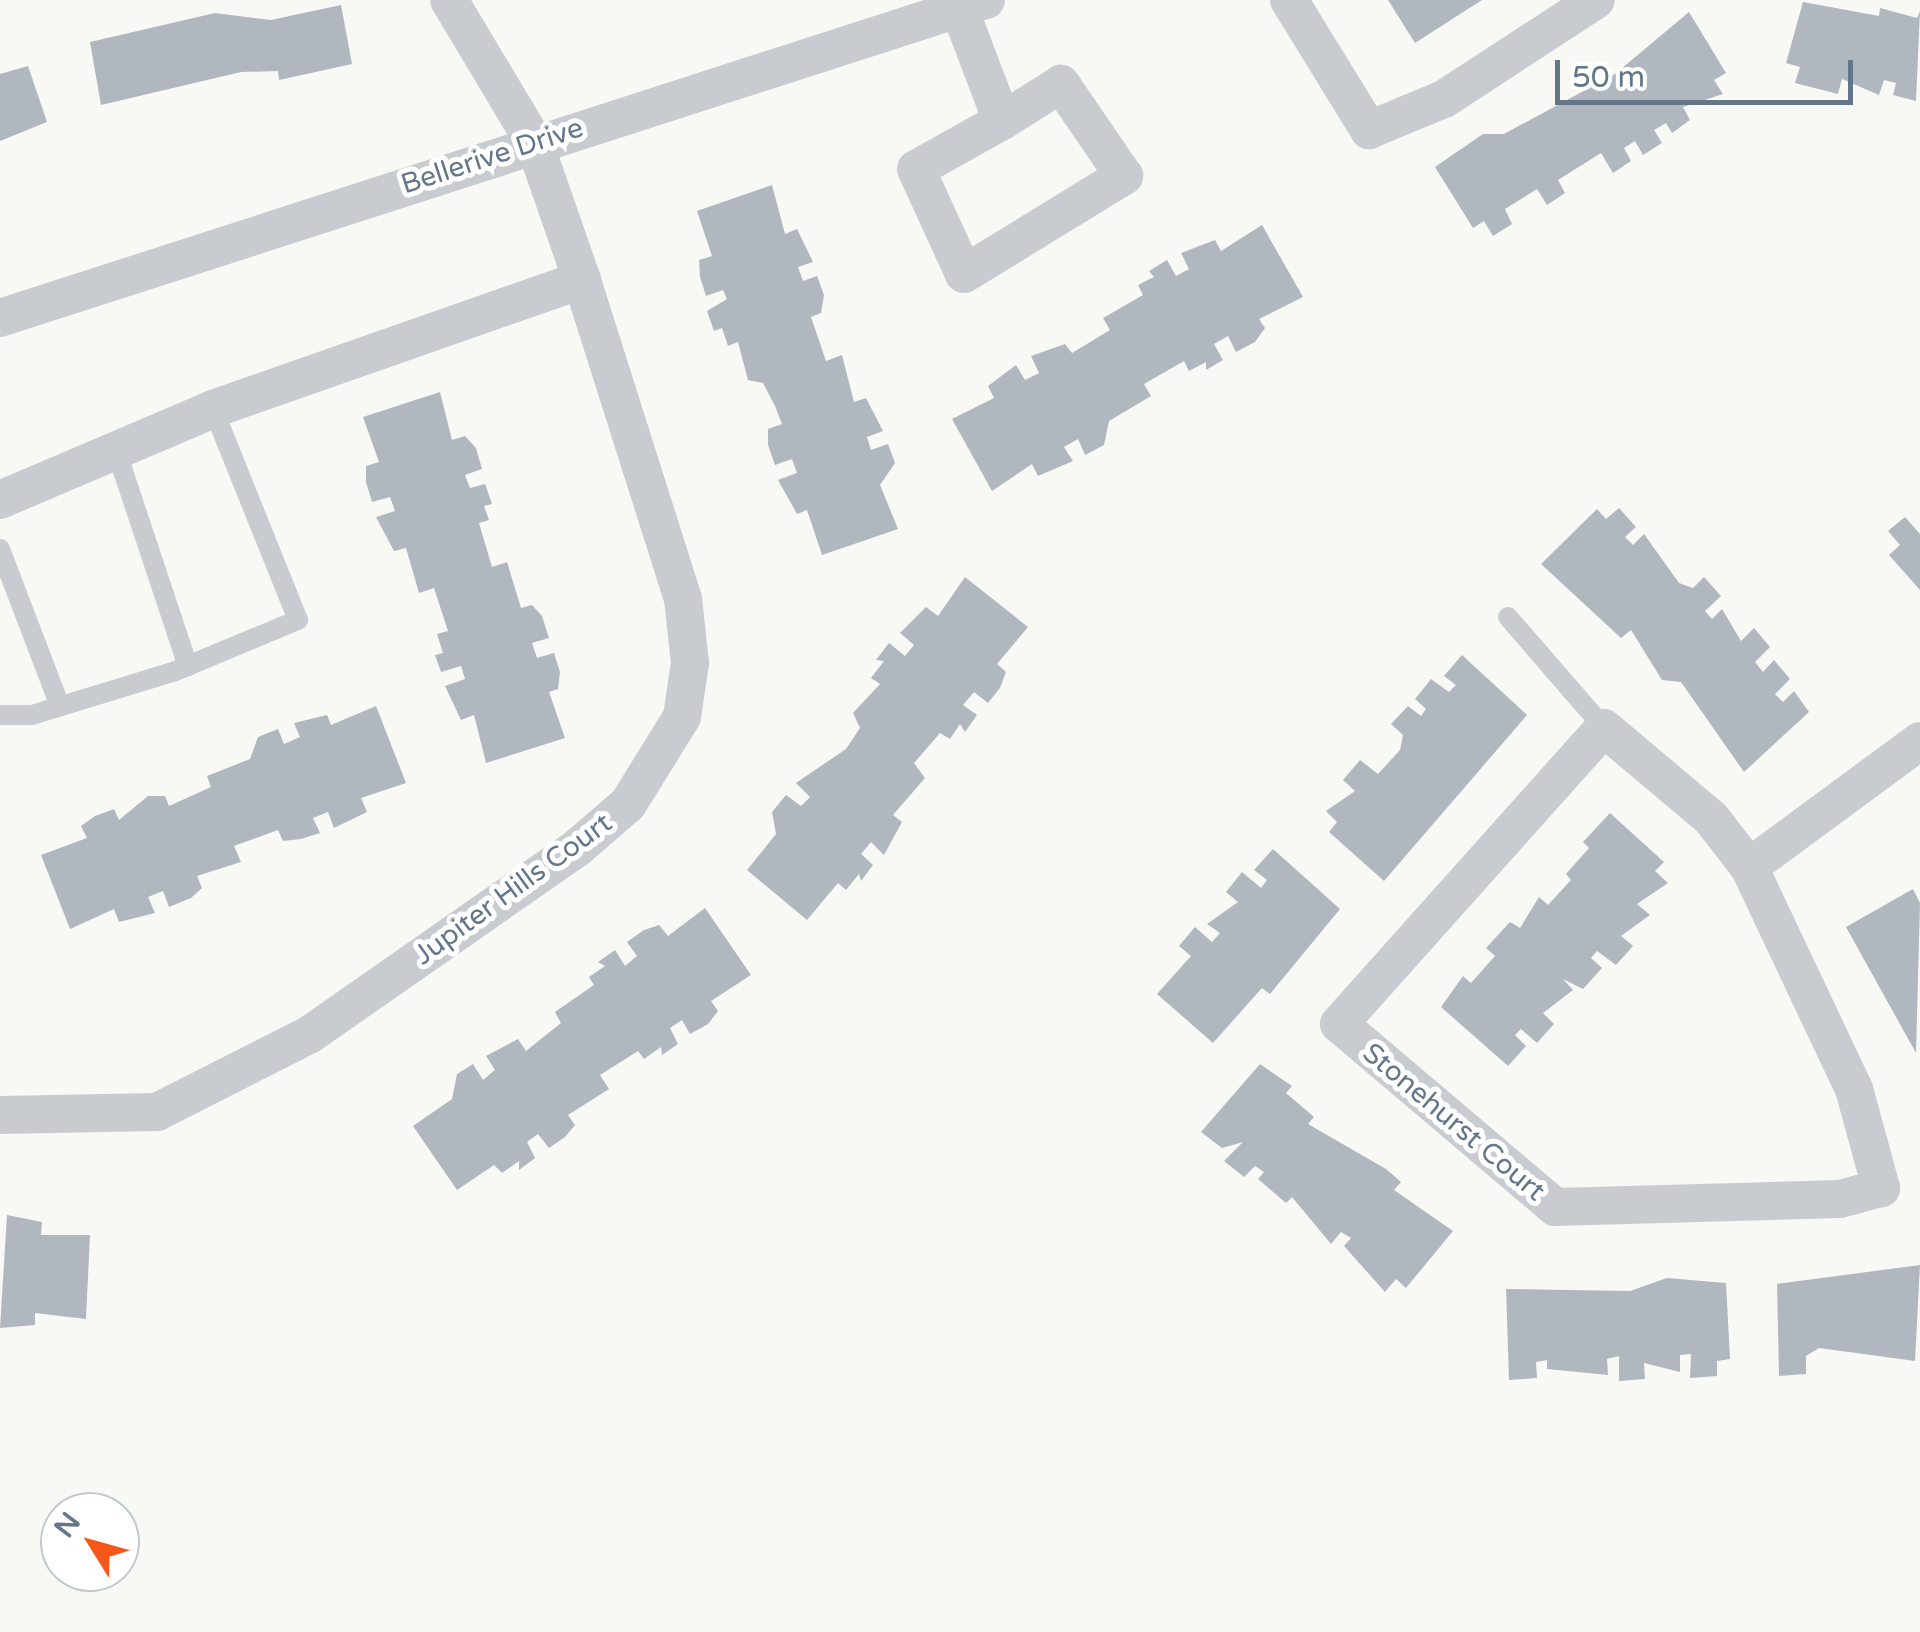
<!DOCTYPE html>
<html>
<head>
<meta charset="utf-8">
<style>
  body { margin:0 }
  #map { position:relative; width:1920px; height:1632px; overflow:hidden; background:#f8f9f5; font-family:"Varela Round",sans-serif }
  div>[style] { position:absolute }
  .building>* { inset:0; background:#b0b7bf }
  .lane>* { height:20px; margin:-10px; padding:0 10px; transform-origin:10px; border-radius:10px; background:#c8ccd0 }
  .street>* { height:38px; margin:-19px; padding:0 19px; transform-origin:19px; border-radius:19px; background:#c8ccd0 }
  span { translate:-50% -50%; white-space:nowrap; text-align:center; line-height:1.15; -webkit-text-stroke:10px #fff; paint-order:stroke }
  .street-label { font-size:28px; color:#64778a }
  .north { position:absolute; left:40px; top:1492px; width:100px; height:100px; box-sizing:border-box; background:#fff; border:2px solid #c1c9d0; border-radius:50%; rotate:307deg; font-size:28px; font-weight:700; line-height:40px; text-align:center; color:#64778a }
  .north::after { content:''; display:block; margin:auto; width:35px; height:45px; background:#f65618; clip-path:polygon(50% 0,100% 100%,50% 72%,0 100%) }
  .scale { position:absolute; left:1555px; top:60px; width:298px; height:45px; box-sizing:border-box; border:5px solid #64778a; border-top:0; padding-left:12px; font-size:30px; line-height:35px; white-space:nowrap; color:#64778a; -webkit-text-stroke:8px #fff; paint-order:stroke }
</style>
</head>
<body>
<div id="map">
  <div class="building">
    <div style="clip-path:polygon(1388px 0,1482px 0,1415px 43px)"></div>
    <div style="clip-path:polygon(1803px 2px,1879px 16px,1880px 8px,1917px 18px,1920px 11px,1916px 101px,1893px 95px,1896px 83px,1884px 80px,1879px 95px,1842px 79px,1838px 94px,1795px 83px,1800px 67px,1786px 63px)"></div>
    <div style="clip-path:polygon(341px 5px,352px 64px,279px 80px,278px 71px,241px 72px,101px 105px,90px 42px,215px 13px,271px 20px)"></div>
    <div style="clip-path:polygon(1689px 12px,1726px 73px,1714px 80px,1723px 94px,1683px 107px,1690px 120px,1672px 133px,1666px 123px,1654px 130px,1662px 143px,1643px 155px,1635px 141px,1624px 148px,1631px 161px,1613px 173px,1601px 153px,1558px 180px,1565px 193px,1547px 205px,1537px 189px,1505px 209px,1512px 224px,1493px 236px,1484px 221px,1473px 228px,1435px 167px,1483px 134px,1504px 134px,1615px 74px)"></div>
    <div style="clip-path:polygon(28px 66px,47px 122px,0 141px,0 74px)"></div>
    <div style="clip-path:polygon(772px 185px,785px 234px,797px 229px,813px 262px,798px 267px,803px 281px,817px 276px,824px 295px,821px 313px,811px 317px,826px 361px,842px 355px,854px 402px,866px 398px,883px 431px,867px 437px,871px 450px,888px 444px,895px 463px,880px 485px,898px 529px,822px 555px,807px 510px,797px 514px,778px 480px,797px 473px,792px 459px,775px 465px,768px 445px,768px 429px,782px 424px,775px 406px,763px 383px,748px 380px,738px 342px,728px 346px,722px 328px,714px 331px,707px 311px,727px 299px,723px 290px,706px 296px,700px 277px,699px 260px,712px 256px,697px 211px)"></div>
    <div style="clip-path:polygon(1262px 225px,1303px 297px,1259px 319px,1265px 328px,1255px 342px,1236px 352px,1228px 336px,1214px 344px,1223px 360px,1206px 370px,1206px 362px,1189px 371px,1184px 361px,1144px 384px,1151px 396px,1109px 421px,1104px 445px,1085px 455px,1078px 439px,1064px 447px,1073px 461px,1038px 476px,1032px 464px,992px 491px,952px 419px,994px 398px,988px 386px,1016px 365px,1025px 380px,1039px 373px,1031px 356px,1065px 344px,1072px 353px,1110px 330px,1103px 318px,1143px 295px,1138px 285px,1154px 277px,1149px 271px,1167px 260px,1176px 276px,1189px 269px,1181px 253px,1215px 240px,1221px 251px)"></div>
    <div style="clip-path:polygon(440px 392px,452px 440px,465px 436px,476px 448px,482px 469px,465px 475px,470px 488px,485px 484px,492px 504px,484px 506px,489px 520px,479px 523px,492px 567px,507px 562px,521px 608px,532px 605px,542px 616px,549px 638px,532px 643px,537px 658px,554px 653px,560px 672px,558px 689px,549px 692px,565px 738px,486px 763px,474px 715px,461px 720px,445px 686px,465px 679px,461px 666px,441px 672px,435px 655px,443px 653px,437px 634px,448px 631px,434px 588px,419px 593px,406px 548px,394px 551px,376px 517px,395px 511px,390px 497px,372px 502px,366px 482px,366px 466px,379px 462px,363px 417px)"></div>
    <div style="clip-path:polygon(1619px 508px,1636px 527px,1625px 537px,1633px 545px,1644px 534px,1679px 583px,1693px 588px,1704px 577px,1721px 596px,1705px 611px,1712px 619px,1722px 609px,1741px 641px,1754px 628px,1770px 647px,1755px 662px,1763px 672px,1774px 660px,1790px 679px,1775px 694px,1783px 702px,1794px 691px,1809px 712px,1744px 772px,1681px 682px,1662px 680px,1631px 630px,1621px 638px,1541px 564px,1597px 509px,1606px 519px)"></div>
    <div style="clip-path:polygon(1905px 517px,1920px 534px,1920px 590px,1889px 555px,1900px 545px,1888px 531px)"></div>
    <div style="clip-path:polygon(965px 577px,1028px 627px,997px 664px,1006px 672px,1000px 688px,988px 703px,974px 692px,963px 705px,977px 715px,965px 732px,960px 724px,950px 739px,940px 733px,914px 763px,925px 778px,893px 815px,902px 822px,884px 855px,871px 842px,861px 854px,873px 865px,861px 881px,859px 874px,846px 890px,838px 883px,807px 920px,747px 870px,776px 834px,772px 812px,786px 795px,801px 806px,810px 797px,796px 783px,846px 749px,860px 728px,853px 713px,880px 684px,871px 678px,884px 661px,876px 660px,889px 643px,905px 656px,914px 645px,900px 633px,926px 607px,938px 616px)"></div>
    <div style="clip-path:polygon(1462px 655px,1527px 715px,1384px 881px,1329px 832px,1337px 822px,1326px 811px,1355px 791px,1343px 780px,1360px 760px,1378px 774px,1400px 750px,1403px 735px,1391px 724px,1408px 706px,1421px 716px,1426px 709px,1415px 699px,1431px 679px,1449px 692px,1456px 685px,1444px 676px)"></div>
    <div style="clip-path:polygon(376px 706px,406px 783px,361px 798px,367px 812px,334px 828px,328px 812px,313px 818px,320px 833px,301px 839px,283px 841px,278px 830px,234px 846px,241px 862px,197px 876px,202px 888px,191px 898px,169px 907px,163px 891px,148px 897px,155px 913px,119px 922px,114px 909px,70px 929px,41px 855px,87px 838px,81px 826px,95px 816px,114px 809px,119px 820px,148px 796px,165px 796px,169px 806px,211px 787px,207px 776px,250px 759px,258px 737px,278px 729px,284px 744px,300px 737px,294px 723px,327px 715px,331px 725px)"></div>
    <div style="clip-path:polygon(1610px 813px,1664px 862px,1655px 871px,1668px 883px,1637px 904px,1650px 915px,1621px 936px,1633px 946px,1616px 965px,1597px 951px,1591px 958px,1602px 968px,1583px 989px,1563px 979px,1573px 990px,1543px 1013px,1554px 1024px,1537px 1043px,1521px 1029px,1515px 1035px,1526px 1046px,1508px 1066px,1441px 1007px,1463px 976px,1471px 983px,1495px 956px,1486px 948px,1510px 922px,1520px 928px,1539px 897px,1548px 905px,1571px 880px,1566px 874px,1589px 848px,1583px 842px)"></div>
    <div style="clip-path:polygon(1273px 849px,1340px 909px,1270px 994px,1262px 988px,1213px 1043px,1157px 994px,1191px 956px,1179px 946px,1195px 927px,1212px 942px,1220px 933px,1207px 924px,1238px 902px,1226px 892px,1242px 872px,1261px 888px,1267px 880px,1254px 870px)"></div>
    <div style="clip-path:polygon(1913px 889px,1920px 903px,1916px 1053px,1846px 927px)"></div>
    <div style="clip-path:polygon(705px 908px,751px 975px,711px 1001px,718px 1011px,708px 1024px,690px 1034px,682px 1020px,670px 1028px,678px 1044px,662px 1055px,661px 1047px,644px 1059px,638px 1051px,600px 1075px,609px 1089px,568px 1115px,575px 1125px,565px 1137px,549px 1148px,538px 1134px,527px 1142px,535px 1158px,519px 1170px,519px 1161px,502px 1173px,494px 1165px,457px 1190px,413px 1126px,452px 1099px,457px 1074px,473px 1064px,483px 1080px,495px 1070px,486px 1056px,518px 1039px,526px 1051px,561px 1023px,555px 1012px,594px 985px,589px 977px,605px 966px,598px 962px,615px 950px,625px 966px,637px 956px,627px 942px,644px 930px,659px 925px,668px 936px)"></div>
    <div style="clip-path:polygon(1260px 1064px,1292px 1086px,1286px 1093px,1314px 1117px,1308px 1124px,1386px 1169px,1401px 1182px,1394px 1190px,1453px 1231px,1406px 1288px,1396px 1279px,1385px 1292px,1344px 1246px,1351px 1238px,1341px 1232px,1331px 1244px,1292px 1197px,1286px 1203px,1258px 1179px,1264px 1172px,1255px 1166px,1244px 1177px,1224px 1161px,1243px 1142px,1222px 1148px,1201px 1132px)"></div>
    <div style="clip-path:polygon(7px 1215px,42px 1222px,41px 1235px,90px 1235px,86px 1319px,35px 1313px,35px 1325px,0 1328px)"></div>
    <div style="clip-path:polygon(1920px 1265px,1915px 1361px,1819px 1348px,1806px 1356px,1806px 1374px,1779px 1376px,1777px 1284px)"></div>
    <div style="clip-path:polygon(1667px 1278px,1726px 1283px,1730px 1359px,1717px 1361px,1717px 1376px,1690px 1378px,1691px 1354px,1680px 1355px,1680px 1372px,1644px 1363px,1645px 1379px,1619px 1381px,1619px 1356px,1607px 1359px,1608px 1375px,1547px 1369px,1547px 1360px,1536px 1362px,1537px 1378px,1509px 1380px,1506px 1289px,1630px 1291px)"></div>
  </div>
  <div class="lane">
    <div style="left:116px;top:450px;width:228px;rotate:71.6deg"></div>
    <div style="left:0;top:549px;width:168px;rotate:69.1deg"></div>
    <div style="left:1508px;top:617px;width:147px;rotate:49.1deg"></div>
    <div style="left:0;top:715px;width:32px"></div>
    <div style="left:32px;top:715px;width:147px;rotate:-17deg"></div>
    <div style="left:173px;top:672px;width:135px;rotate:-22.6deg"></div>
    <div style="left:298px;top:620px;width:227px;rotate:-111.9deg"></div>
  </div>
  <div class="street">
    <div style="left:1289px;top:0;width:153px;rotate:58.4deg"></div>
    <div style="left:1369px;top:130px;width:81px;rotate:-22.5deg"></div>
    <div style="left:1444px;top:99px;width:181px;rotate:-33.1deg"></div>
    <div style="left:959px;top:8px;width:121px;rotate:69.2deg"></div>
    <div style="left:1002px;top:121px;width:98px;rotate:150.8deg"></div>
    <div style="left:916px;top:169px;width:115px;rotate:65.4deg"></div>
    <div style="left:964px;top:274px;width:188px;rotate:-31.5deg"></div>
    <div style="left:1124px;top:176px;width:112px;rotate:-124.4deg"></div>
    <div style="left:1061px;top:84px;width:70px;rotate:147.9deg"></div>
    <div style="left:0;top:318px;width:1036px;rotate:-17.88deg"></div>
    <div style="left:0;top:500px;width:232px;rotate:-23.1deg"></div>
    <div style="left:213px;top:409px;width:391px;rotate:-19.3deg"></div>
    <div style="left:1604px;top:728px;width:140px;rotate:40.1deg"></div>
    <div style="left:1711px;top:818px;width:62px;rotate:52.2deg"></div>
    <div style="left:1749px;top:867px;width:246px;rotate:64.7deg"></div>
    <div style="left:1854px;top:1089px;width:103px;rotate:74.7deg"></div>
    <div style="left:1881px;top:1188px;width:42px;rotate:165deg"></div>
    <div style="left:1840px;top:1199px;width:285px;rotate:178.4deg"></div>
    <div style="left:1555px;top:1207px;width:283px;rotate:-139.7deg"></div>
    <div style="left:1339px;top:1024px;width:397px;rotate:-48.2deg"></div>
    <div style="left:1749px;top:867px;width:212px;rotate:-36.4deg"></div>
    <div style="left:0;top:1115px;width:157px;rotate:-1.1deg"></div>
    <div style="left:157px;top:1112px;width:170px;rotate:-26.9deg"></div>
    <div style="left:309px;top:1035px;width:327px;rotate:-34.9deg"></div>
    <div style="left:577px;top:848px;width:67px;rotate:-40.8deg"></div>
    <div style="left:628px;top:804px;width:102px;rotate:-58.2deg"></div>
    <div style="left:682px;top:717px;width:55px;rotate:-81.6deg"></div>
    <div style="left:690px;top:663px;width:64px;rotate:-96.2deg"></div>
    <div style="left:683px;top:599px;width:335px;rotate:-107.6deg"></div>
    <div style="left:582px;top:280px;width:146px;rotate:-109.2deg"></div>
    <div style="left:534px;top:142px;width:165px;rotate:-120.9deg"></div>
  </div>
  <div class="street-label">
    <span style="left:492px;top:156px;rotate:-18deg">Bellerive Drive</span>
    <span style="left:513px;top:889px;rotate:-36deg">Jupiter Hills Court</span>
    <span style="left:1454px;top:1122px;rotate:40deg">Stonehurst Court</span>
  </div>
  <div class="north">N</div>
  <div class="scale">50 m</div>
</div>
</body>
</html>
